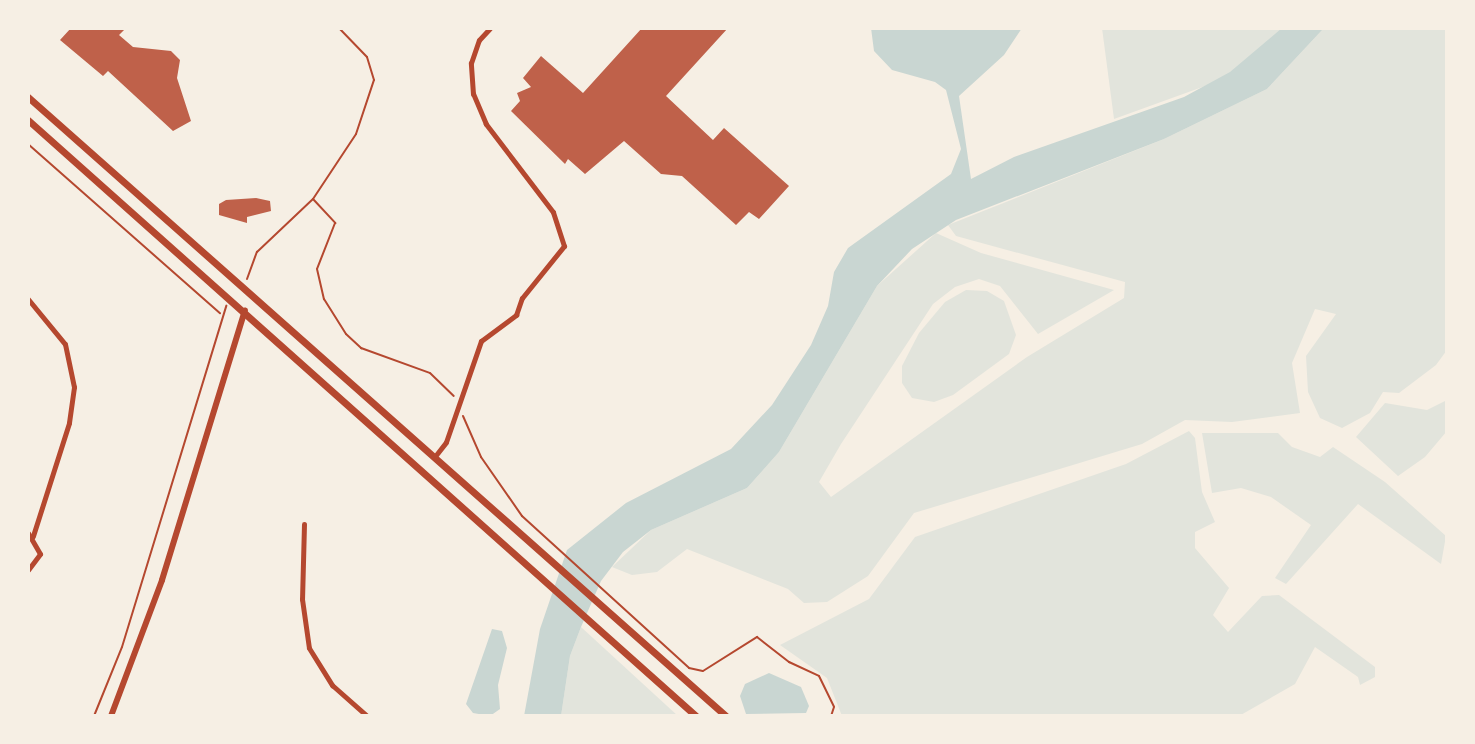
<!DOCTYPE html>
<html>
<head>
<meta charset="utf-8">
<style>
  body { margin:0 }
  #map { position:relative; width:1475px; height:744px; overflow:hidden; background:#f6efe4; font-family:Overpass,sans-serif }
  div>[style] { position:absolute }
  .green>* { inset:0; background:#e2e4dc }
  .water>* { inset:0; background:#c9d6d2 }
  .building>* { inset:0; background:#bf614a }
  .path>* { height:2px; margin:-1px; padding:0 1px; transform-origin:1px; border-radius:1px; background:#b5482f }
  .minor>* { height:5px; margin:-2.5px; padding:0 2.5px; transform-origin:2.5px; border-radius:2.5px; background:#b5482f }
  .tertiary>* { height:6px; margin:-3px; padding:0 3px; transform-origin:3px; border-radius:3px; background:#b5482f }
  .secondary>* { height:7px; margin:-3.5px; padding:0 3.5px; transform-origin:3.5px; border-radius:3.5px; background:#b5482f }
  span { translate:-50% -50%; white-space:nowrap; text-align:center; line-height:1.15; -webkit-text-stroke:6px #f6efe4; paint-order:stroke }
  .frame { position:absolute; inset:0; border:30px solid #f6efe4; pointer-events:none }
</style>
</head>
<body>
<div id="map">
  <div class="green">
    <div style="clip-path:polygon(1102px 28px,1288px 28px,1230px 77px,1114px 119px)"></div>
    <div style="clip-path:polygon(1324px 28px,1447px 28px,1447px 350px,1436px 365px,1399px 393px,1383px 392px,1370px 413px,1342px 428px,1320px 418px,1308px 392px,1306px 356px,1336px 314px,1315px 309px,1292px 363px,1300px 413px,1232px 422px,1185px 420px,1142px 444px,914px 513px,868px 576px,827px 602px,804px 603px,788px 589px,687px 549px,657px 572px,632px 575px,612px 567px,651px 530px,747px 488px,779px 452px,877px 286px,936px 233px,981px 253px,1114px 290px,1038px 334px,1000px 286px,979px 279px,955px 287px,933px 304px,841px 444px,819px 482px,831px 497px,1027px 357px,1124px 298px,1125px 282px,956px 236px,948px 225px,1164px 139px,1267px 89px)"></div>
    <div style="clip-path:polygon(966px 290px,987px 291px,1004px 301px,1016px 335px,1009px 354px,953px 395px,934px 402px,912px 398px,902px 383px,902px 366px,919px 333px,945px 302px)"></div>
    <div style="clip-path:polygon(1447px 400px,1447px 431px,1425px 457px,1398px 476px,1356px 437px,1385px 403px,1427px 410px)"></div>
    <div style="clip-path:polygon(1189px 431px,1195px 438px,1202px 492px,1215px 522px,1195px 532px,1195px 548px,1229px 588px,1213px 615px,1228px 632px,1262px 596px,1279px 595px,1375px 667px,1375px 677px,1360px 685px,1358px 677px,1315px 647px,1295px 684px,1239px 716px,842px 716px,827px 678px,780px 645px,869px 599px,915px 537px,1126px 464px)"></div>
    <div style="clip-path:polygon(1202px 433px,1278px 433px,1292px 447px,1320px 457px,1333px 447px,1385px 482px,1446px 536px,1441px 564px,1358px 504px,1286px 584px,1275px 578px,1311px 525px,1271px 497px,1241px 488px,1212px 493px)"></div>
    <div style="clip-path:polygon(581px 627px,678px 716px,561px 716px,570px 656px)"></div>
  </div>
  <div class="water">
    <div style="clip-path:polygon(871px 28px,1022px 28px,1004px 55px,959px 96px,971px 179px,1014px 157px,1184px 97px,1230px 72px,1282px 28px,1324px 28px,1267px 89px,1164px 139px,956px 220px,912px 249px,877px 286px,779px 452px,747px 488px,651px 530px,623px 552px,601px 581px,581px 627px,570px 656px,561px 716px,524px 716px,540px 629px,567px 550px,626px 503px,731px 449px,772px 405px,811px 345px,828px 306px,834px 272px,848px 248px,951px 174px,961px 149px,946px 90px,935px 82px,892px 70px,874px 51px)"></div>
    <div style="clip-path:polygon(492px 629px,502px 631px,507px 648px,498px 685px,500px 709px,490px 716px,473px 713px,466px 704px)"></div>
    <div style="clip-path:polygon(769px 673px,801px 687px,809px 706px,806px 713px,746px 714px,740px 696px,745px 684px)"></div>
  </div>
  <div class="building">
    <div style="clip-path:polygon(71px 28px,126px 28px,119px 35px,133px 47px,171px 51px,180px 60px,177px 78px,191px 121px,173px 131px,108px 71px,103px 76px,60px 40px)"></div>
    <div style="clip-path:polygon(642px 28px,728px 28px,666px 96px,713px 140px,724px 128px,789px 186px,759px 219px,749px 212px,736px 225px,682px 176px,661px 174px,624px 141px,585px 174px,568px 159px,565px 164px,511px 111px,520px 101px,517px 93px,531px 87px,523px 78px,541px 56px,583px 93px)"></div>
    <div style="clip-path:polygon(256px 198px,270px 201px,271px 211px,247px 217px,247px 223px,219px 215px,219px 204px,226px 200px)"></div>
  </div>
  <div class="path">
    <div style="left:28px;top:144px;width:256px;rotate:41.4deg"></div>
    <div style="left:313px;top:199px;width:33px;rotate:47deg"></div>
    <div style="left:335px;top:223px;width:49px;rotate:111.4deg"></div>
    <div style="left:317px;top:269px;width:31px;rotate:77deg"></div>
    <div style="left:324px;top:299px;width:41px;rotate:57.8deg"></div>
    <div style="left:346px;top:334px;width:21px;rotate:43deg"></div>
    <div style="left:361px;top:348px;width:73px;rotate:19.9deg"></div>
    <div style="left:430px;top:373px;width:33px;rotate:44deg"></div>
    <div style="left:247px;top:279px;width:29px;rotate:-70deg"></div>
    <div style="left:257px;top:252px;width:77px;rotate:-43.4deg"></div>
    <div style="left:313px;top:199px;width:78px;rotate:-56.5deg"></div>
    <div style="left:356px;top:134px;width:57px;rotate:-71.6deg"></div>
    <div style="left:374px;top:80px;width:24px;rotate:-107deg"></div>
    <div style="left:367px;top:57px;width:40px;rotate:-134deg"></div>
    <div style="left:463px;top:416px;width:45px;rotate:66.3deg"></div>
    <div style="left:481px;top:457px;width:72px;rotate:55.2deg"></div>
    <div style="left:522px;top:516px;width:226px;rotate:42.3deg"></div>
    <div style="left:689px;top:668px;width:14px;rotate:12deg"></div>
    <div style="left:703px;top:671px;width:64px;rotate:-32.2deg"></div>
    <div style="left:757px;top:637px;width:41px;rotate:38deg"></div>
    <div style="left:789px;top:662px;width:33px;rotate:25deg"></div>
    <div style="left:819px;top:676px;width:34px;rotate:64deg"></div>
    <div style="left:834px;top:707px;width:9px;rotate:108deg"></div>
    <div style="left:94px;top:716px;width:74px;rotate:-67.9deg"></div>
    <div style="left:122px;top:647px;width:357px;rotate:-73deg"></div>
  </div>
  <div class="minor">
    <div style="left:28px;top:299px;width:58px;rotate:50.6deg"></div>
    <div style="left:65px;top:344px;width:44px;rotate:78.2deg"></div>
    <div style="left:74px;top:387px;width:36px;rotate:98deg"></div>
    <div style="left:69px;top:423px;width:119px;rotate:107.7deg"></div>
    <div style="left:436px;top:455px;width:16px;rotate:-52deg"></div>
    <div style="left:446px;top:442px;width:107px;rotate:-70.9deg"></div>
    <div style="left:481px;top:341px;width:44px;rotate:-36.6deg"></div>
    <div style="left:516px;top:315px;width:18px;rotate:-71deg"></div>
    <div style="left:522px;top:298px;width:67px;rotate:-51.1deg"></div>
    <div style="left:564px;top:246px;width:36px;rotate:-108deg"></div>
    <div style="left:553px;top:212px;width:111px;rotate:-127.3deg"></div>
    <div style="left:486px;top:124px;width:33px;rotate:-113deg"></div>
    <div style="left:473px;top:94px;width:31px;rotate:-94deg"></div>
    <div style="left:471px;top:63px;width:24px;rotate:-71deg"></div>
    <div style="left:479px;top:40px;width:16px;rotate:-47deg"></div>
    <div style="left:304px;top:524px;width:75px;rotate:91.5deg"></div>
    <div style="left:302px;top:599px;width:49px;rotate:81.9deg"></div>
    <div style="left:309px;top:648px;width:44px;rotate:58.1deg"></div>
    <div style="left:332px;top:685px;width:47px;rotate:41.5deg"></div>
    <div style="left:28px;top:533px;width:24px;rotate:60deg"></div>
    <div style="left:40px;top:554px;width:20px;rotate:127deg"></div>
  </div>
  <div class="tertiary">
    <div style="left:111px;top:716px;width:145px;rotate:-69.4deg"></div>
    <div style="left:162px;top:580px;width:282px;rotate:-72.9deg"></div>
  </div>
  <div class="secondary">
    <div style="left:28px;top:97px;width:933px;rotate:41.57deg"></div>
    <div style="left:28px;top:120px;width:895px;rotate:41.74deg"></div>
  </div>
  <div class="frame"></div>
</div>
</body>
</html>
